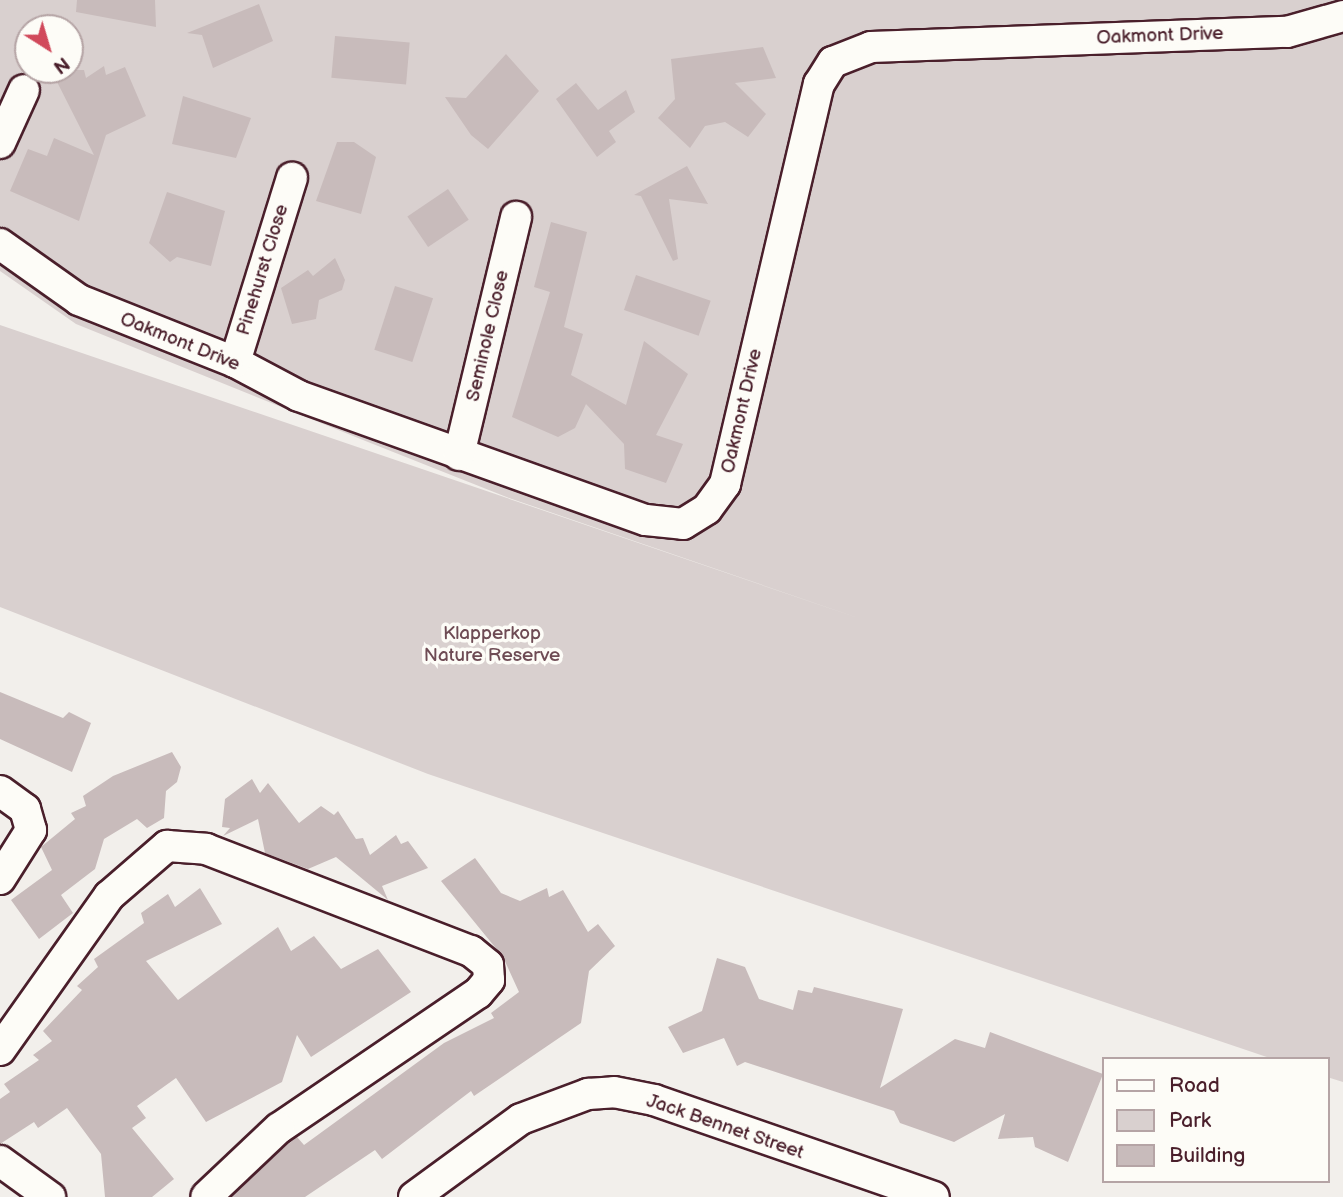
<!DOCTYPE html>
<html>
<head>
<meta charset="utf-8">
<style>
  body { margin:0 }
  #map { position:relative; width:1343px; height:1197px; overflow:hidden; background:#f2efeb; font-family:"Balsamiq Sans",sans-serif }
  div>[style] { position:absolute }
  .green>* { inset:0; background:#d9d0cf }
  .building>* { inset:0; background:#c8bbbb; transform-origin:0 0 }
  .roads { filter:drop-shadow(2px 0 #4a1f2b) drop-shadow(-2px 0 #4a1f2b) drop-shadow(0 2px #4a1f2b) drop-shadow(0 -2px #4a1f2b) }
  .street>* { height:30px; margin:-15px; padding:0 15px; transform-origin:15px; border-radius:15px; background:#fdfcf7 }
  span { translate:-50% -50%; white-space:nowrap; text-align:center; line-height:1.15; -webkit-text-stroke:7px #fdfcf7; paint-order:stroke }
  .street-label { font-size:19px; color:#4a1f2b }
  .park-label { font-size:19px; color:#6e4b54 }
  .legend { position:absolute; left:1102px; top:1057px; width:228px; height:126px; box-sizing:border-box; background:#fdfcf7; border:2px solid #b5a4a5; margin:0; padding:9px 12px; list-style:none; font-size:21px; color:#4a1f2b }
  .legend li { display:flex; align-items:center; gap:14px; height:35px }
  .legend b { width:35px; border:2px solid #b5a4a5 }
  .north { position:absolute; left:14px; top:14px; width:70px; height:70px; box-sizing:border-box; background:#fdfcf7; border:2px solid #b5a4a5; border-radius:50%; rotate:143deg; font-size:19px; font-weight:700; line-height:28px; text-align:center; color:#4a1f2b }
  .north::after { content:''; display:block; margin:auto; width:24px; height:32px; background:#d1495b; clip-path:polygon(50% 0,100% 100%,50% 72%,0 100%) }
</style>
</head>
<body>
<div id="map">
  <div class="green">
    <div style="clip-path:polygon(evenodd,0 0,1343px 0,1343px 1082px,1327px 1077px,1327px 1059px,1273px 1059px,428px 774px,0 607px,0 325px,867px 621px,509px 498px,368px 442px,76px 324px,0 271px,0 0,28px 28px,70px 28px,70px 70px,28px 70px,28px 28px)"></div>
  </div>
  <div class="building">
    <div style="clip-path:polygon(77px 0,155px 0,156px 27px,76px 12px)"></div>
    <div style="clip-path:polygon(259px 4px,273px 41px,213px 68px,202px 35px,187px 33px)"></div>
    <div style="left:335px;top:36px;width:75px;height:42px;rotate:5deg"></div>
    <div style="clip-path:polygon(763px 47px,776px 78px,735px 83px,766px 114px,748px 137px,725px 122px,705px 126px,690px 148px,658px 118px,675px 99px,671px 59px)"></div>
    <div style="clip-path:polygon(506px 54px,539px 91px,488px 149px,471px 135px,445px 97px,466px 98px)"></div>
    <div style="clip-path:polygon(104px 66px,106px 75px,125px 67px,146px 116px,106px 135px,79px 221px,10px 191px,28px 149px,47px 156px,54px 138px,94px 155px,51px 70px,84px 70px,86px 78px)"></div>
    <div style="clip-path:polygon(576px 83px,598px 110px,626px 90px,635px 112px,609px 131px,616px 142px,597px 157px,556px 99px)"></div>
    <div style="clip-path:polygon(183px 96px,251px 118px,236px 158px,172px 144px)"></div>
    <div style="clip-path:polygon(337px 142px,354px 142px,376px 157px,361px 214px,316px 201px)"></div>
    <div style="clip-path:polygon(687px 166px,708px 204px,669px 199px,678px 259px,673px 261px,641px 196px,634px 195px)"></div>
    <div style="left:448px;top:189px;width:37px;height:49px;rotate:56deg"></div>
    <div style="clip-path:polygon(167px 192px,225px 211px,211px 266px,177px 257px,170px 262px,149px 243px)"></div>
    <div style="clip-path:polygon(551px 222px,587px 232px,564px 327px,583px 334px,571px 375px,626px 405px,644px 341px,688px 374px,656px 435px,683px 444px,666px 483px,625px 469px,624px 444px,586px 404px,575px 428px,558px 437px,512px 417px,550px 292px,534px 287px)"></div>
    <div style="clip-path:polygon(335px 258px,345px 280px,342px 290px,319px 300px,316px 319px,292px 324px,281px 288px,308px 270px,313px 276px)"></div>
    <div style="left:636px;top:275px;width:79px;height:37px;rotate:19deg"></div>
    <div style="left:395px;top:286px;width:40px;height:67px;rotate:18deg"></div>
    <div style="clip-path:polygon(0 692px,63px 718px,69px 712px,91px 723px,72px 772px,0 739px)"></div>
    <div style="clip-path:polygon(172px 752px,181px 767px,177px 782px,166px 791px,164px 818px,147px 828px,137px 819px,104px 839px,95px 869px,61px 895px,73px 913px,39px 939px,11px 900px,52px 870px,41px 847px,75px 819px,71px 813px,86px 806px,83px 796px,113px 776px)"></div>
    <div style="clip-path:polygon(252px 779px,260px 793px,268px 783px,299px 823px,321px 806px,334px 815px,338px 811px,356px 839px,363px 838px,370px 855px,396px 835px,401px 844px,408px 841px,428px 868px,382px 886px,388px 900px,336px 857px,308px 869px,265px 853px,258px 819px,223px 836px,230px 828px,222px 827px,225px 799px)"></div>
    <div style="clip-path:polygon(475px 858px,501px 893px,520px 901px,547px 888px,549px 897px,563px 890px,588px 932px,598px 924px,615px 946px,589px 971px,581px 1023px,474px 1096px,471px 1091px,382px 1159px,375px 1150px,305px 1197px,231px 1197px,291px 1141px,297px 1137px,304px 1145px,444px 1043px,494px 1018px,491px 1013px,519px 992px,503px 957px,441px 881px)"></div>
    <div style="clip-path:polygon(200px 888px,222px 924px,146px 961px,178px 1000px,278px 927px,291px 951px,314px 936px,341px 969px,378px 949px,411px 992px,311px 1057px,297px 1035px,282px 1082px,206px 1122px,176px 1078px,137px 1106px,146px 1118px,132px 1128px,174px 1179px,152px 1197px,105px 1197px,101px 1154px,67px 1108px,38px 1128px,34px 1122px,0 1144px,0 1099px,10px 1092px,4px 1084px,39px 1060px,33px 1055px,52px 1041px,43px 1031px,82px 990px,77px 986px,98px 967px,94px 959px,144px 923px,141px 913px,168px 894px,175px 907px)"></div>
    <div style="clip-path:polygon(717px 958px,745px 967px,759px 999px,793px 1010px,798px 990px,812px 993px,814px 987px,903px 1009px,880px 1088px,955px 1039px,985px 1048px,990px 1032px,1103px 1074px,1068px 1162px,1035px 1147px,1033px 1137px,998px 1139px,1005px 1114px,954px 1142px,900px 1123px,894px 1111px,745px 1062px,737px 1066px,724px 1038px,683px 1053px,668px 1027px,702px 1011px)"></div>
  </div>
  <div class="roads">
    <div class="street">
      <div style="left:0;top:143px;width:58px;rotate:-65.6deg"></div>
      <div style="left:0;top:244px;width:97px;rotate:35.3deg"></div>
      <div style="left:79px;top:300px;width:168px;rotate:21.7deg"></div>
      <div style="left:235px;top:362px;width:72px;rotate:28deg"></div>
      <div style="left:299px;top:396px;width:368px;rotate:19.7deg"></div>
      <div style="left:646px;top:520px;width:37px;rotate:6deg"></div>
      <div style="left:683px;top:524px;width:28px;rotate:-32deg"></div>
      <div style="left:707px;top:509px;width:31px;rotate:-54deg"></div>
      <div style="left:725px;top:484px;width:411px;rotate:-76.8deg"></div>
      <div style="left:819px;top:84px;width:26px;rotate:-58deg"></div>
      <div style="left:833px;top:62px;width:41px;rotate:-21.5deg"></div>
      <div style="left:871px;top:47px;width:416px;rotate:-2.1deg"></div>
      <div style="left:1287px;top:32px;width:58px;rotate:-15.9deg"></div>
      <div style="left:235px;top:362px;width:193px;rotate:-72.8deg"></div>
      <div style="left:459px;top:455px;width:245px;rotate:-76.5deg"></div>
      <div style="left:0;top:791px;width:31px;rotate:36deg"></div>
      <div style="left:25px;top:809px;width:22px;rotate:74deg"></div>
      <div style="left:31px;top:830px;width:58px;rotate:122.3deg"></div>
      <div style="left:0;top:1050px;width:189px;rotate:-54.7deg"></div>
      <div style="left:109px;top:896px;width:77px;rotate:-40.8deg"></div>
      <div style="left:167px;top:846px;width:39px;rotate:4deg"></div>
      <div style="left:206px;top:849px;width:284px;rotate:21.1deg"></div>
      <div style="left:471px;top:951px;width:22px;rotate:39deg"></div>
      <div style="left:488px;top:965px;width:15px;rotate:86deg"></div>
      <div style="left:489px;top:980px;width:17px;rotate:130deg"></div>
      <div style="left:478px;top:993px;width:240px;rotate:145.8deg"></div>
      <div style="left:279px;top:1128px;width:100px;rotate:136.6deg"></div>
      <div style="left:0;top:1161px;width:62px;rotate:35.8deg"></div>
      <div style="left:414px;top:1197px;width:132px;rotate:-36.1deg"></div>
      <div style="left:521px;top:1119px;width:72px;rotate:-20.5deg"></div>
      <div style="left:588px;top:1094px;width:26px;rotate:-4deg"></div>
      <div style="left:614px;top:1092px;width:41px;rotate:11.3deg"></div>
      <div style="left:654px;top:1100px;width:296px;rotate:19.1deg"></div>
    </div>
  </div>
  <div class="street-label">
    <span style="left:1160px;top:36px;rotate:-2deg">Oakmont Drive</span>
    <span style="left:263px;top:270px;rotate:-73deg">Pinehurst Close</span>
    <span style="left:488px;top:336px;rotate:-77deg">Seminole Close</span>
    <span style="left:180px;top:342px;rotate:22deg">Oakmont Drive</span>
    <span style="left:742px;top:411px;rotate:-77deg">Oakmont Drive</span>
    <span style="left:725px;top:1127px;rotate:19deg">Jack Bennet Street</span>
  </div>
  <div class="park-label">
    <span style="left:492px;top:645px">Klapperkop<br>Nature Reserve</span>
  </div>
  <ul class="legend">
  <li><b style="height:9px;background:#fdfcf7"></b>Road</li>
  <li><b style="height:19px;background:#d9d0cf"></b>Park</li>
  <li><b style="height:19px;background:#c8bbbb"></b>Building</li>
  </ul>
  <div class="north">N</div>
</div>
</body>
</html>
